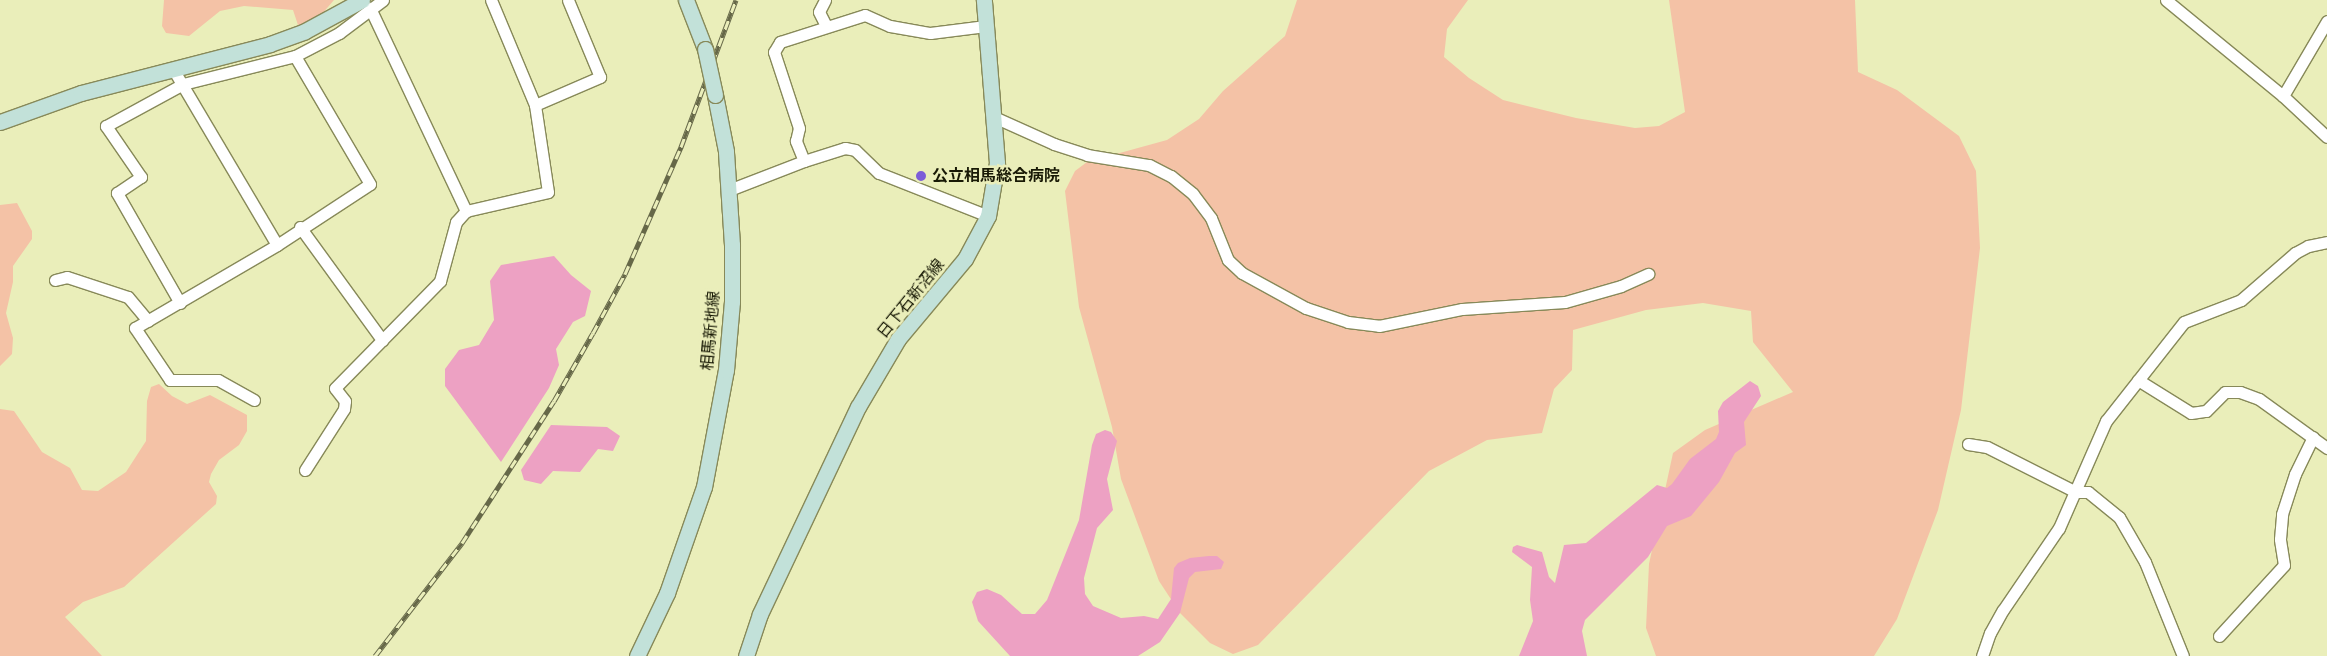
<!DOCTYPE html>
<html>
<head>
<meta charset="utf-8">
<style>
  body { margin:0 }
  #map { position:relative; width:2327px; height:656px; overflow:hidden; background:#eaeeba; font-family:Arial,"Noto Sans JP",sans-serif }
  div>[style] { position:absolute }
  .green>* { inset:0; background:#f4c2a6 }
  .water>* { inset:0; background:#eda1c3 }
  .roads { filter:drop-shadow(1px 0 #878959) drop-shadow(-1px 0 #878959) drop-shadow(0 1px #878959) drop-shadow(0 -1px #878959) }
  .street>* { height:11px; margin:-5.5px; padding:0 5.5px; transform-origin:5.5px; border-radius:5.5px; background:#fff }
  .secondary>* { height:15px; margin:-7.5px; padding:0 7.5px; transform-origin:7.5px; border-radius:7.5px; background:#c2e1d9 }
  .rail>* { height:5px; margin-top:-2.5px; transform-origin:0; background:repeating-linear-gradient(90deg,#eaeeba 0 9px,#666848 0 18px); box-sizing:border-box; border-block:1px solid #666848 }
  .bridges { filter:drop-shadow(1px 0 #878959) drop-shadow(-1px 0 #878959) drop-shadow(0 1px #878959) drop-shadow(0 -1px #878959) }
  .secondary-bridge>* { height:15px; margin:-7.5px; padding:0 7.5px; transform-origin:7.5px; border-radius:7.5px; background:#c2e1d9 }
  .dots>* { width:14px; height:14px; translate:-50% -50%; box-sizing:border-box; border:2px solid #eaeeba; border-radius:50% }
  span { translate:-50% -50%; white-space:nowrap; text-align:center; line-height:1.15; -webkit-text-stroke:5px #eaeeba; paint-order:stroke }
  .poi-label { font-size:16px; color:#181905; font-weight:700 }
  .left { translate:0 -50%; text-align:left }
  .street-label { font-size:16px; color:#181905 }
</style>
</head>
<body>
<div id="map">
  <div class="green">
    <div style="clip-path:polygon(164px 0,334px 0,315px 22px,298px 25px,293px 10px,244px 6px,220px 11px,189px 36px,166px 33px,162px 26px)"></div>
    <div style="clip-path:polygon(1297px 0,1468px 0,1447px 29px,1444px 57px,1469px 78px,1503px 100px,1576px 118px,1635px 128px,1659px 126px,1685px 112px,1669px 0,1855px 0,1858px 72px,1897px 90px,1959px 136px,1976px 171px,1980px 248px,1961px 410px,1938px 510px,1897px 619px,1874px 656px,1656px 656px,1646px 628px,1649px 564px,1673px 453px,1705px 430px,1793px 392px,1753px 342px,1751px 311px,1703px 303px,1646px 310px,1573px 330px,1572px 370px,1554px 389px,1542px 433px,1487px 440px,1429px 471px,1258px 645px,1233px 654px,1210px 643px,1180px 613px,1159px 581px,1121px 479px,1112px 427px,1079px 307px,1065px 191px,1075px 171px,1087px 162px,1167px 140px,1199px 119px,1223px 91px,1285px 36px)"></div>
    <div style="clip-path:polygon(17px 203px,32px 231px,32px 239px,13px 266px,13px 282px,6px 313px,13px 338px,12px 354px,0 366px,0 205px)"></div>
    <div style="clip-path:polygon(159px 384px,172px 396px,187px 404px,210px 395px,247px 415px,247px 431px,239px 445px,219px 460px,211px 474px,209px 482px,217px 496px,216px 504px,124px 587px,83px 602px,65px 617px,102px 656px,0 656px,0 409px,14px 411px,42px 452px,70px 468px,82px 490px,98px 491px,126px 472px,146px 441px,147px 401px,151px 387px)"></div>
  </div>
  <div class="water">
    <div style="clip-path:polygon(554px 256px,571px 275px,591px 291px,585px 316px,573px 322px,556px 349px,559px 365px,549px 388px,501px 462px,445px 386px,445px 369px,459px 350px,479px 345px,494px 320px,490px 281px,501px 265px)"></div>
    <div style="clip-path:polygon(1750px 381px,1758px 386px,1761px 396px,1744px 422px,1746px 445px,1735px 453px,1719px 482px,1691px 516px,1667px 526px,1648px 557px,1585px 620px,1582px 631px,1587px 656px,1519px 656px,1533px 621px,1530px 600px,1532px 567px,1512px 552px,1513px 547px,1517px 545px,1542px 552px,1549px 577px,1555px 583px,1564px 545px,1586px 543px,1657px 485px,1667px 488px,1672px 484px,1690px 459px,1716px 439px,1719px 432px,1718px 411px,1723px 402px)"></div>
    <div style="clip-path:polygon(551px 425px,607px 427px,620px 436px,613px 451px,598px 449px,580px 472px,553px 471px,541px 484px,524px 480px,521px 470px)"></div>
    <div style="clip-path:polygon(1105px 430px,1111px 432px,1117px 441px,1107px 479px,1113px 510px,1097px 528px,1084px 578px,1085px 594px,1093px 606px,1121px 618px,1144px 616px,1158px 619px,1171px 599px,1174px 568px,1178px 563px,1190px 558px,1209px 556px,1217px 556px,1224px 562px,1221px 569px,1195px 572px,1189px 578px,1180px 613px,1160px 642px,1138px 656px,1010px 656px,978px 621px,972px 602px,977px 592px,987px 589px,1001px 595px,1022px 614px,1035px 614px,1047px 600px,1079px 520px,1092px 445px,1096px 434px)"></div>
  </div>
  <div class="roads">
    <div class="street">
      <div style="left:825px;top:0;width:13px;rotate:117deg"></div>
      <div style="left:819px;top:12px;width:16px;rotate:63deg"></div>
      <div style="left:2166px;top:0;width:151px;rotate:39.4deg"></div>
      <div style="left:2283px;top:96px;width:60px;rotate:43deg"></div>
      <div style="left:370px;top:8px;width:225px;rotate:64.7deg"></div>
      <div style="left:173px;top:69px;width:204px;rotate:59.4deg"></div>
      <div style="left:2283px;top:96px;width:87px;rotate:-59.6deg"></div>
      <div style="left:535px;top:105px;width:71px;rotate:-23.3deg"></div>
      <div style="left:600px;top:77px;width:83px;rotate:-112.6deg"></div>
      <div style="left:994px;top:117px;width:66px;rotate:24.2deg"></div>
      <div style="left:1054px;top:144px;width:35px;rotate:18deg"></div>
      <div style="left:1087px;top:155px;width:63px;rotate:9.2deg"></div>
      <div style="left:1149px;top:165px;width:25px;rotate:27deg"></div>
      <div style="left:1171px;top:176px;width:28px;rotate:39deg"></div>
      <div style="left:1193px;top:194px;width:30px;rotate:53deg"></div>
      <div style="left:1211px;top:218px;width:45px;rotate:68deg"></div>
      <div style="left:1228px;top:260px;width:19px;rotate:43deg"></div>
      <div style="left:1242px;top:273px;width:73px;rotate:28.7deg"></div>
      <div style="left:1306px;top:308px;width:44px;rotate:18.4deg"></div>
      <div style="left:1348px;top:322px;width:31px;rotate:7deg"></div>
      <div style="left:1379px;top:326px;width:85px;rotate:-11.6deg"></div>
      <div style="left:1462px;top:309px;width:103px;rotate:-3.9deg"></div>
      <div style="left:1565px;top:302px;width:58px;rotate:-15.9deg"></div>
      <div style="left:1621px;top:286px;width:30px;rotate:-24deg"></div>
      <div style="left:804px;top:161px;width:43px;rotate:-17.6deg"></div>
      <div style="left:845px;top:148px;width:10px;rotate:11deg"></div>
      <div style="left:855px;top:150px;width:33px;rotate:44deg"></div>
      <div style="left:879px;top:173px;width:117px;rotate:21.5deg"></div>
      <div style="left:729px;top:190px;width:80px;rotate:-21.1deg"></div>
      <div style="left:804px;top:161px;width:22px;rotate:-112deg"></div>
      <div style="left:796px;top:141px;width:13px;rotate:-77deg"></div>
      <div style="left:799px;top:128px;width:80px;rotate:-108.2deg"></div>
      <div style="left:774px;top:52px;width:12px;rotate:-59deg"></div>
      <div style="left:780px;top:42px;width:89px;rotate:-17.6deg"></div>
      <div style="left:865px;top:15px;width:27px;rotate:24deg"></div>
      <div style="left:890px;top:26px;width:41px;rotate:9.9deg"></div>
      <div style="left:930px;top:33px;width:56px;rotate:-7.1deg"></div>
      <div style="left:300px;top:227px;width:140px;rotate:54deg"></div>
      <div style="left:55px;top:280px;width:12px;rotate:-14deg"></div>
      <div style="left:67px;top:277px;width:64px;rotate:18.2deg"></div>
      <div style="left:128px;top:297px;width:31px;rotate:50deg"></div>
      <div style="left:180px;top:303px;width:127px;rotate:-119.8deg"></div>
      <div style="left:117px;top:193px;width:29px;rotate:-34deg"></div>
      <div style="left:141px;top:177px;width:62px;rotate:-124.5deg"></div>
      <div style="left:106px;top:126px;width:88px;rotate:-28.6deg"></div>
      <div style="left:183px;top:84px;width:115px;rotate:-14deg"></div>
      <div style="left:295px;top:56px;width:50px;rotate:-27.6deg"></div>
      <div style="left:339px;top:33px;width:55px;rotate:-36.9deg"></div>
      <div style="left:2138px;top:380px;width:62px;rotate:31.9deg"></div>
      <div style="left:2191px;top:413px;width:15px;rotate:-8deg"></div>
      <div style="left:2206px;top:411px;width:27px;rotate:-45deg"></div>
      <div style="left:2225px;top:392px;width:15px"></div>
      <div style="left:2240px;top:392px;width:20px;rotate:20deg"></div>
      <div style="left:2259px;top:399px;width:84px;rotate:35.8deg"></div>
      <div style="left:254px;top:400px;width:41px;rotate:-150.9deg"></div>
      <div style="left:218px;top:380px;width:48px;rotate:180deg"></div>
      <div style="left:170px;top:380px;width:63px;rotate:-123.9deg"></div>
      <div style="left:135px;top:328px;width:164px;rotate:-30.3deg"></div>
      <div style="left:277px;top:245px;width:111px;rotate:-33.3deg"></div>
      <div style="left:370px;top:184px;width:148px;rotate:-120.4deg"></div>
      <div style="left:1968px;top:444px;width:19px;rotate:9deg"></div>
      <div style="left:1987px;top:447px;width:100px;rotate:26.8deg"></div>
      <div style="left:2076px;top:492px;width:12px"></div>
      <div style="left:2088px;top:492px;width:40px;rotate:39deg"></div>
      <div style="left:2119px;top:517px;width:52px;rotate:60deg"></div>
      <div style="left:2145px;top:562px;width:101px;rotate:68deg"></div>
      <div style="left:305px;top:470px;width:72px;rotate:-57.4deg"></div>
      <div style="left:344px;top:409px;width:8px;rotate:-83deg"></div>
      <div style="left:345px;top:401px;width:16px;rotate:-128deg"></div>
      <div style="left:335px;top:388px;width:150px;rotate:-45.5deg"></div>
      <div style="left:440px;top:281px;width:61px;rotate:-74.8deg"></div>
      <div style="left:456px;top:222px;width:15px;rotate:-48deg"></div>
      <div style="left:466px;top:211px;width:84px;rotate:-13deg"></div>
      <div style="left:548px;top:192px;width:88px;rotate:-98.5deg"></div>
      <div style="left:535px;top:105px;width:114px;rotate:-112.7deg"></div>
      <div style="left:2219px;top:636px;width:96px;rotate:-47.5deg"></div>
      <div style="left:2284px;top:565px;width:26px;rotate:-99deg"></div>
      <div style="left:2280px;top:539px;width:25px;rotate:-85deg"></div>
      <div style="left:2282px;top:514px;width:42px;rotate:-72deg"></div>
      <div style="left:2295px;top:474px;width:41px;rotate:-64.1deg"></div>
      <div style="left:1982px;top:656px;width:24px;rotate:-71deg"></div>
      <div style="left:1990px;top:633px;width:26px;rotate:-61deg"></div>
      <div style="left:2003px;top:610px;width:99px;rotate:-55.7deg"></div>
      <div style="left:2059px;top:528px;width:117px;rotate:-66.3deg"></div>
      <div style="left:2106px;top:421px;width:126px;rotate:-51.8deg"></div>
      <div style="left:2184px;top:322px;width:61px;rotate:-21.1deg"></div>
      <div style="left:2241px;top:300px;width:72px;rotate:-41deg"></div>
      <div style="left:2295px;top:253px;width:15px;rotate:-28deg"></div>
      <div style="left:2308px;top:246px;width:19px;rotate:-12deg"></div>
    </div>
    <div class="secondary">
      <div style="left:686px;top:0;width:53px;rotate:68.8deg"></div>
      <div style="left:0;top:122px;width:86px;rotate:-19.7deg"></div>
      <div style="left:81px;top:93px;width:195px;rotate:-14.5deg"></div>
      <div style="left:270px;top:44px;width:37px;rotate:-20deg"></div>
      <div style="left:305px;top:31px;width:65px;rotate:-28.5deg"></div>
      <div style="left:637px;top:656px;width:70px;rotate:-64.5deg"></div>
      <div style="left:667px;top:593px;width:112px;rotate:-70.8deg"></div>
      <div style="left:704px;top:487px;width:119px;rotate:-79.4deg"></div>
      <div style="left:726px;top:370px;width:68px;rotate:-85deg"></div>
      <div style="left:732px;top:302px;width:57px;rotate:-90deg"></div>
      <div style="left:732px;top:245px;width:94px;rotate:-93.7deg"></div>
      <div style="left:726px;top:151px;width:57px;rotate:-101.1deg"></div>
      <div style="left:746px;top:656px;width:44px;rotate:-71.6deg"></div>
      <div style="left:760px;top:614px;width:229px;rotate:-64.7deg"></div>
      <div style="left:858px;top:407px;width:79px;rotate:-59.5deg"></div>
      <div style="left:898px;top:339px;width:104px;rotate:-50.1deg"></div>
      <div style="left:965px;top:259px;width:49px;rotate:-61.9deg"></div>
      <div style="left:988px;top:216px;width:54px;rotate:-80.4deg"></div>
      <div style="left:997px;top:163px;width:164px;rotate:-94.6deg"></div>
    </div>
  </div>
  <div class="rail">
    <div style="left:375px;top:656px;width:143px;rotate:-52.4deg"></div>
    <div style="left:462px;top:543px;width:169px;rotate:-57.1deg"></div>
    <div style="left:554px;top:401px;width:78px;rotate:-60.2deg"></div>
    <div style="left:593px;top:333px;width:67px;rotate:-61.5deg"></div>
    <div style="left:625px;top:274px;width:139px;rotate:-66.2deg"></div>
    <div style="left:681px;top:147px;width:157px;rotate:-69.5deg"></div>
  </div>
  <div class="bridges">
    <div class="secondary-bridge">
      <div style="left:705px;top:49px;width:47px;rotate:77.7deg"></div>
    </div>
  </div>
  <div class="dots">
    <div style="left:921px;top:176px;background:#7c5dd8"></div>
  </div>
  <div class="poi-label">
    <span class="left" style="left:932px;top:176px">公立相馬総合病院</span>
  </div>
  <div class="street-label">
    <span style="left:911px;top:299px;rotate:-51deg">日下石新沼線</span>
    <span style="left:711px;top:331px;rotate:-85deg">相馬新地線</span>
  </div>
</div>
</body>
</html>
